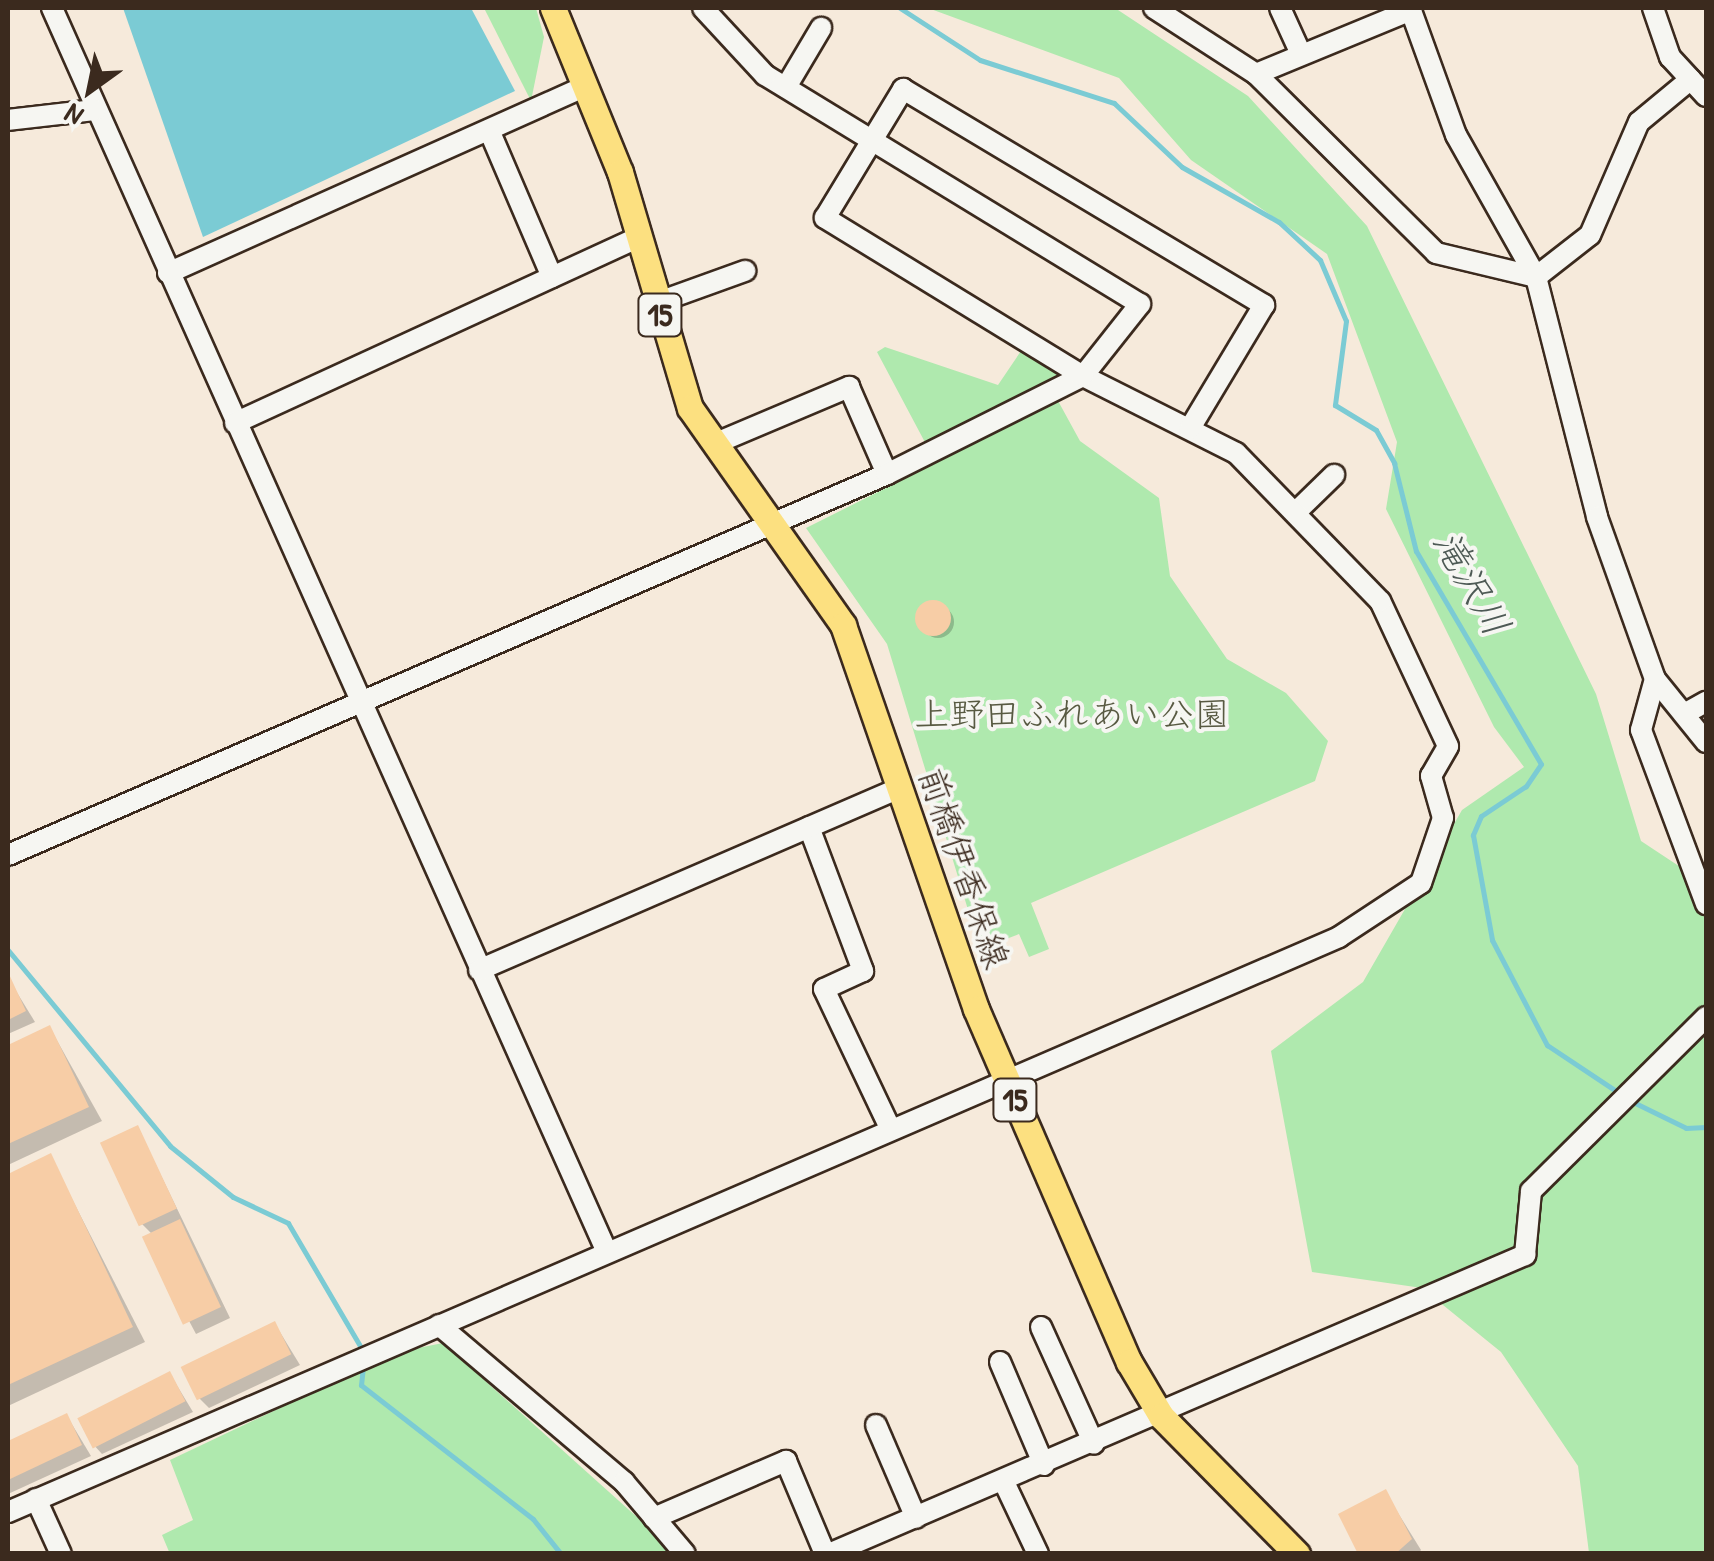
<!DOCTYPE html>
<html>
<head>
<meta charset="utf-8">
<style>
  body { margin:0 }
  #map { position:relative; width:1714px; height:1561px; overflow:hidden; background:#f6eadb; font-family:"Patrick Hand","Klee One",sans-serif }
  div>[style] { position:absolute }
  .green>* { inset:0; background:#afe9ae }
  .water>* { inset:0; background:#7bcbd4 }
  .shadow>* { inset:0; background:#0003 }
  .round { border-radius:50% }
  .stream>* { height:5px; margin:-2.5px; padding:0 2.5px; transform-origin:2.5px; border-radius:2.5px; background:#7bcbd4 }
  .building>* { inset:0; background:#f7cda6; transform-origin:0 0 }
  .roads { filter:drop-shadow(2px 0 #3b2a1e) drop-shadow(-2px 0 #3b2a1e) drop-shadow(0 2px #3b2a1e) drop-shadow(0 -2px #3b2a1e) }
  .minor>* { height:20px; margin:-10px; padding:0 10px; transform-origin:10px; border-radius:10px; background:#f6f6f2 }
  .major>* { height:25px; margin:-12.5px; padding:0 12.5px; transform-origin:12.5px; border-radius:12.5px; background:#fce080 }
  span { translate:-50% -50%; white-space:nowrap; text-align:center; line-height:1.15; -webkit-text-stroke:8px #f6f6f2; paint-order:stroke }
  .shield-label span { padding:2px 8px; background:#f6f6f2; border:2px solid; border-radius:8px; -webkit-text-stroke-width:0 }
  .shield-label { font-size:32px; color:#3b2a1e; font-weight:700 }
  .park-label { font-size:35px; color:#585a42 }
  .street-label { font-size:35px; color:#3b2a1e }
  .water-label { font-size:38px; color:#4e5a55; font-style:italic }
  .frame { position:absolute; inset:0; border:10px solid #3b2a1e; pointer-events:none }
  .north { position:absolute; left:40px; top:40px; width:100px; height:100px; -webkit-text-stroke:8px #f6f6f2; paint-order:stroke; rotate:213deg; font-size:28px; font-weight:700; line-height:40px; text-align:center; color:#3b2a1e }
  .north::after { content:''; display:block; margin:auto; width:35px; height:45px; background:#3b2a1e; clip-path:polygon(50% 0,100% 100%,50% 72%,0 100%) }
</style>
</head>
<body>
<div id="map">
  <div class="green">
    <div style="clip-path:polygon(484px 8px,536px 8px,544px 37px,531px 101px)"></div>
    <div style="clip-path:polygon(928px 8px,1115px 8px,1248px 96px,1367px 226px,1596px 694px,1641px 841px,1706px 884px,1706px 1553px,1589px 1553px,1578px 1466px,1501px 1352px,1422px 1288px,1312px 1272px,1271px 1051px,1363px 982px,1462px 810px,1524px 767px,1494px 727px,1386px 509px,1397px 442px,1327px 254px,1191px 160px,1119px 78px)"></div>
    <div style="clip-path:polygon(885px 347px,998px 385px,1023px 348px,1067px 375px,1057px 399px,1080px 441px,1159px 498px,1170px 576px,1227px 659px,1286px 693px,1328px 741px,1315px 781px,1031px 903px,1049px 949px,1029px 957px,1019px 934px,980px 949px,887px 644px,806px 528px,936px 463px,877px 352px)"></div>
    <div style="clip-path:polygon(443px 1343px,677px 1553px,170px 1554px,162px 1535px,193px 1520px,170px 1460px,398px 1352px)"></div>
  </div>
  <div class="water">
    <div style="clip-path:polygon(123px 8px,471px 8px,515px 91px,203px 237px)"></div>
  </div>
  <div class="shadow">
    <div class="round" style="left:922px;top:606px;width:32px;height:32px"></div>
    <div style="clip-path:polygon(8px 978px,35px 1022px,8px 1034px)"></div>
    <div style="clip-path:polygon(50px 1028px,102px 1121px,8px 1165px,8px 1048px)"></div>
    <div style="clip-path:polygon(138px 1128px,230px 1318px,196px 1334px,145px 1238px,153px 1235px,142px 1224px)"></div>
    <div style="clip-path:polygon(50px 1156px,145px 1342px,8px 1406px,8px 1176px)"></div>
    <div style="clip-path:polygon(275px 1324px,300px 1365px,209px 1408px,198px 1397px)"></div>
    <div style="clip-path:polygon(170px 1374px,193px 1412px,102px 1454px,92px 1443px)"></div>
    <div style="clip-path:polygon(67px 1416px,91px 1456px,8px 1494px,8px 1444px)"></div>
    <div style="clip-path:polygon(1385px 1492px,1421px 1550px,1418px 1554px,1361px 1554px)"></div>
  </div>
  <div class="stream">
    <div style="left:900px;top:8px;width:95px;rotate:33deg"></div>
    <div style="left:980px;top:60px;width:141px;rotate:17.8deg"></div>
    <div style="left:1114px;top:103px;width:93px;rotate:43.3deg"></div>
    <div style="left:1182px;top:167px;width:112px;rotate:29.6deg"></div>
    <div style="left:1279px;top:222px;width:56px;rotate:42.8deg"></div>
    <div style="left:1320px;top:260px;width:66px;rotate:66.9deg"></div>
    <div style="left:1346px;top:321px;width:85px;rotate:97.5deg"></div>
    <div style="left:1335px;top:405px;width:48px;rotate:31.4deg"></div>
    <div style="left:1376px;top:430px;width:38px;rotate:61deg"></div>
    <div style="left:1394px;top:463px;width:91px;rotate:76deg"></div>
    <div style="left:1416px;top:551px;width:247px;rotate:59.6deg"></div>
    <div style="left:1541px;top:764px;width:27px;rotate:124deg"></div>
    <div style="left:1526px;top:786px;width:54px;rotate:146.3deg"></div>
    <div style="left:1481px;top:816px;width:21px;rotate:113deg"></div>
    <div style="left:1473px;top:835px;width:107px;rotate:79.7deg"></div>
    <div style="left:1492px;top:940px;width:119px;rotate:62.4deg"></div>
    <div style="left:1547px;top:1045px;width:90px;rotate:33.7deg"></div>
    <div style="left:8px;top:950px;width:254px;rotate:50.4deg"></div>
    <div style="left:170px;top:1146px;width:81px;rotate:39deg"></div>
    <div style="left:233px;top:1197px;width:61px;rotate:25.3deg"></div>
    <div style="left:288px;top:1223px;width:148px;rotate:59.6deg"></div>
    <div style="left:1631px;top:1101px;width:61px;rotate:26.1deg"></div>
    <div style="left:1686px;top:1128px;width:20px;rotate:-3deg"></div>
    <div style="left:363px;top:1366px;width:19px;rotate:96deg"></div>
    <div style="left:361px;top:1385px;width:218px;rotate:37.9deg"></div>
    <div style="left:533px;top:1519px;width:45px;rotate:51.3deg"></div>
  </div>
  <div class="building">
    <div class="round" style="left:915px;top:600px;width:36px;height:36px"></div>
    <div style="clip-path:polygon(8px 972px,26px 1011px,8px 1020px)"></div>
    <div style="clip-path:polygon(50px 1025px,89px 1107px,8px 1144px,8px 1045px)"></div>
    <div style="left:138px;top:1125px;width:92px;height:42px;rotate:65deg"></div>
    <div style="clip-path:polygon(51px 1153px,133px 1327px,8px 1385px,8px 1174px)"></div>
    <div style="left:180px;top:1219px;width:97px;height:42px;rotate:65deg"></div>
    <div style="left:275px;top:1321px;width:37px;height:105px;rotate:64deg"></div>
    <div style="left:170px;top:1371px;width:34px;height:104px;rotate:63deg"></div>
    <div style="clip-path:polygon(67px 1413px,82px 1445px,8px 1480px,8px 1441px)"></div>
    <div style="clip-path:polygon(1386px 1489px,1412px 1539px,1395px 1554px,1358px 1554px,1338px 1514px)"></div>
  </div>
  <div class="roads">
    <div class="minor">
      <div style="left:52px;top:8px;width:1358px;rotate:65.96deg"></div>
      <div style="left:1154px;top:8px;width:121px;rotate:32.9deg"></div>
      <div style="left:1256px;top:74px;width:254px;rotate:44.8deg"></div>
      <div style="left:1436px;top:253px;width:103px;rotate:13.5deg"></div>
      <div style="left:1280px;top:8px;width:51px;rotate:65.5deg"></div>
      <div style="left:1410px;top:8px;width:135px;rotate:70.1deg"></div>
      <div style="left:1456px;top:135px;width:163px;rotate:60.6deg"></div>
      <div style="left:1536px;top:277px;width:248px;rotate:75.7deg"></div>
      <div style="left:1597px;top:517px;width:172px;rotate:70.3deg"></div>
      <div style="left:1655px;top:679px;width:81px;rotate:51deg"></div>
      <div style="left:1653px;top:8px;width:52px;rotate:70.9deg"></div>
      <div style="left:1670px;top:57px;width:53px;rotate:47.3deg"></div>
      <div style="left:1256px;top:74px;width:168px;rotate:-22.4deg"></div>
      <div style="left:786px;top:87px;width:69px;rotate:-59.3deg"></div>
      <div style="left:8px;top:120px;width:88px;rotate:-6.6deg"></div>
      <div style="left:489px;top:130px;width:160px;rotate:66.8deg"></div>
      <div style="left:168px;top:273px;width:455px;rotate:-24.1deg"></div>
      <div style="left:1536px;top:277px;width:68px;rotate:-37.9deg"></div>
      <div style="left:1590px;top:235px;width:123px;rotate:-66.6deg"></div>
      <div style="left:1639px;top:122px;width:67px;rotate:-39.6deg"></div>
      <div style="left:656px;top:303px;width:95px;rotate:-19.8deg"></div>
      <div style="left:235px;top:423px;width:446px;rotate:-24.7deg"></div>
      <div style="left:714px;top:444px;width:147px;rotate:-22.9deg"></div>
      <div style="left:849px;top:387px;width:95px;rotate:66.4deg"></div>
      <div style="left:1297px;top:511px;width:52px;rotate:-44.2deg"></div>
      <div style="left:1655px;top:679px;width:53px;rotate:105.4deg"></div>
      <div style="left:1641px;top:730px;width:186px;rotate:69.5deg"></div>
      <div style="left:1686px;top:713px;width:23px;rotate:-29deg"></div>
      <div style="left:809px;top:827px;width:154px;rotate:69.4deg"></div>
      <div style="left:863px;top:971px;width:43px;rotate:155.2deg"></div>
      <div style="left:824px;top:989px;width:152px;rotate:64.6deg"></div>
      <div style="left:8px;top:855px;width:958px;rotate:-23.43deg"></div>
      <div style="left:887px;top:474px;width:219px;rotate:-26.6deg"></div>
      <div style="left:1083px;top:376px;width:92px;rotate:-51.6deg"></div>
      <div style="left:1140px;top:304px;width:439px;rotate:-148.6deg"></div>
      <div style="left:765px;top:75px;width:91px;rotate:-132.8deg"></div>
      <div style="left:479px;top:970px;width:458px;rotate:-23.4deg"></div>
      <div style="left:439px;top:1325px;width:243px;rotate:40.3deg"></div>
      <div style="left:624px;top:1482px;width:94px;rotate:49.7deg"></div>
      <div style="left:1041px;top:1327px;width:128px;rotate:65.6deg"></div>
      <div style="left:1000px;top:1362px;width:112px;rotate:66.9deg"></div>
      <div style="left:876px;top:1425px;width:101px;rotate:66.7deg"></div>
      <div style="left:1004px;top:1482px;width:80px;rotate:64.7deg"></div>
      <div style="left:36px;top:1499px;width:60px;rotate:65.6deg"></div>
      <div style="left:8px;top:1512px;width:1450px;rotate:-23.36deg"></div>
      <div style="left:1339px;top:937px;width:98px;rotate:-33.4deg"></div>
      <div style="left:1421px;top:883px;width:69px;rotate:-71.3deg"></div>
      <div style="left:1443px;top:818px;width:44px;rotate:-105.9deg"></div>
      <div style="left:1431px;top:776px;width:34px;rotate:-60deg"></div>
      <div style="left:1448px;top:746px;width:160px;rotate:-115.1deg"></div>
      <div style="left:1380px;top:601px;width:206px;rotate:-134.2deg"></div>
      <div style="left:1236px;top:453px;width:171px;rotate:-153.3deg"></div>
      <div style="left:1083px;top:376px;width:303px;rotate:-148.5deg"></div>
      <div style="left:825px;top:218px;width:151px;rotate:-58.8deg"></div>
      <div style="left:903px;top:89px;width:421px;rotate:30.9deg"></div>
      <div style="left:1264px;top:305px;width:144px;rotate:121deg"></div>
      <div style="left:654px;top:1518px;width:144px;rotate:-23.4deg"></div>
      <div style="left:786px;top:1461px;width:101px;rotate:67.2deg"></div>
      <div style="left:829px;top:1554px;width:758px;rotate:-23.25deg"></div>
      <div style="left:1525px;top:1255px;width:64px;rotate:-84.6deg"></div>
      <div style="left:1531px;top:1191px;width:247px;rotate:-44.8deg"></div>
    </div>
    <div class="major">
      <div style="left:553px;top:8px;width:177px;rotate:67.8deg"></div>
      <div style="left:620px;top:172px;width:246px;rotate:73.5deg"></div>
      <div style="left:690px;top:408px;width:266px;rotate:54.8deg"></div>
      <div style="left:843px;top:625px;width:406px;rotate:70.9deg"></div>
      <div style="left:976px;top:1009px;width:385px;rotate:66.6deg"></div>
      <div style="left:1129px;top:1362px;width:63px;rotate:59.3deg"></div>
      <div style="left:1161px;top:1416px;width:194px;rotate:45.4deg"></div>
    </div>
  </div>
  <div class="shield-label">
    <span style="left:660px;top:315px">15</span>
    <span style="left:1015px;top:1100px">15</span>
  </div>
  <div class="park-label">
    <span style="left:1072px;top:714px">上野田ふれあい公園</span>
  </div>
  <div class="street-label">
    <span style="left:964px;top:868px;rotate:71deg">前橋伊香保線</span>
  </div>
  <div class="water-label">
    <span style="left:1472px;top:583px;rotate:60deg">滝沢川</span>
  </div>
  <div class="frame"></div>
  <div class="north">N</div>
</div>
</body>
</html>
